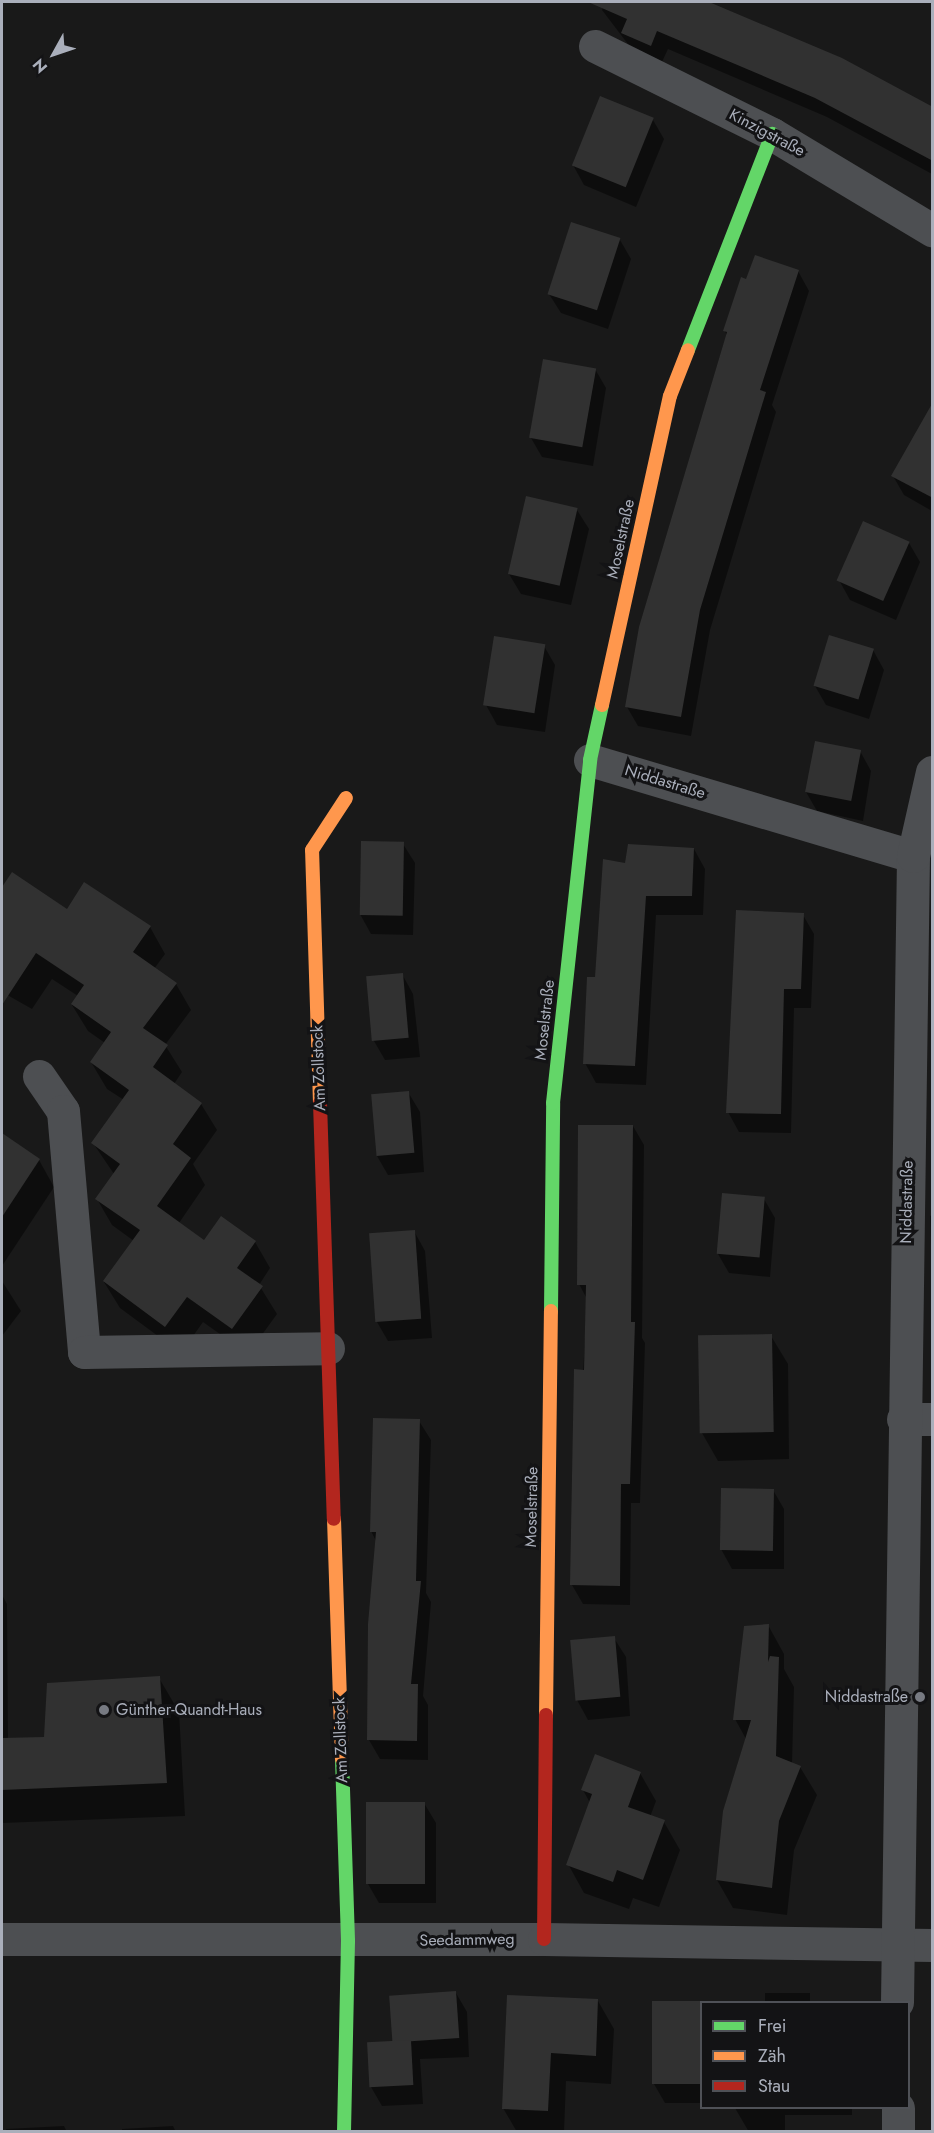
<!DOCTYPE html>
<html>
<head>
<meta charset="utf-8">
<style>
  body { margin:0 }
  #map { position:relative; width:934px; height:2133px; overflow:hidden; background:#191919; font-family:Jost,sans-serif }
  div>[style] { position:absolute }
  .shadow>* { inset:0; background:#0007; transform-origin:0 0 }
  .building>* { inset:0; background:#313131; transform-origin:0 0 }
  .street>* { height:33px; margin:-16.5px; padding:0 16.5px; transform-origin:16.5px; border-radius:16.5px; background:#4d4f52 }
  .fast>* { height:14px; margin:-7px; padding:0 7px; transform-origin:7px; border-radius:7px; background:#63d668 }
  .slow>* { height:14px; margin:-7px; padding:0 7px; transform-origin:7px; border-radius:7px; background:#ff974d }
  .jam>* { height:14px; margin:-7px; padding:0 7px; transform-origin:7px; border-radius:7px; background:#b3261e }
  .dots>* { width:16px; height:16px; translate:-50% -50%; box-sizing:border-box; border:3px solid #131315; border-radius:50% }
  span { translate:-50% -50%; white-space:nowrap; text-align:center; line-height:1.15; -webkit-text-stroke:6px #131315; paint-order:stroke }
  .street-label { font-size:16px; color:#aaafbb }
  .poi-label { font-size:16px; color:#aaafbb }
  .right { translate:-100% -50%; text-align:right }
  .left { translate:0 -50%; text-align:left }
  .frame { position:absolute; inset:0; border:3px solid #aaafbb; pointer-events:none }
  .legend { position:absolute; left:700px; top:2001px; width:210px; height:108px; box-sizing:border-box; background:#131315; border:2px solid #4f5157; margin:0; padding:8px 10px; list-style:none; font-size:18px; color:#aaafbb }
  .legend li { display:flex; align-items:center; gap:12px; height:30px }
  .legend b { width:30px; border:2px solid #4f5157 }
  .north { position:absolute; left:24px; top:24px; width:60px; height:60px; -webkit-text-stroke:4px #131315; paint-order:stroke; rotate:230deg; font-size:16px; font-weight:700; line-height:24px; text-align:center; color:#aaafbb }
  .north::after { content:''; display:block; margin:auto; width:21px; height:27px; background:#aaafbb; clip-path:polygon(50% 0,100% 100%,50% 72%,0 100%) }
</style>
</head>
<body>
<div id="map">
  <div class="shadow">
    <div style="clip-path:polygon(605px 2px,706px 2px,841px 59px,932px 108px,932px 174px,827px 117px,668px 49px,661px 64px,634px 52px,602px 10px)"></div>
    <div style="clip-path:polygon(653px 120px,664px 139px,636px 207px,584px 185px,573px 165px)"></div>
    <div style="clip-path:polygon(620px 240px,631px 259px,608px 329px,561px 313px,549px 294px)"></div>
    <div style="clip-path:polygon(798px 271px,809px 291px,772px 405px,776px 412px,710px 630px,691px 736px,638px 726px,627px 707px,727px 336px,725px 331px)"></div>
    <div style="clip-path:polygon(595px 369px,606px 388px,593px 466px,542px 457px,531px 438px)"></div>
    <div style="clip-path:polygon(932px 427px,932px 511px,904px 495px,893px 476px)"></div>
    <div style="clip-path:polygon(577px 510px,589px 529px,571px 605px,521px 594px,509px 574px)"></div>
    <div style="clip-path:polygon(909px 543px,920px 562px,896px 620px,850px 600px,839px 580px)"></div>
    <div style="clip-path:polygon(544px 646px,555px 665px,545px 732px,497px 725px,486px 705px)"></div>
    <div style="clip-path:polygon(873px 650px,884px 670px,869px 719px,826px 705px,815px 686px)"></div>
    <div style="clip-path:polygon(860px 751px,871px 771px,863px 821px,817px 811px,806px 792px)"></div>
    <div style="clip-path:polygon(403px 844px,415px 863px,413px 935px,371px 934px,360px 914px)"></div>
    <div style="clip-path:polygon(694px 849px,705px 869px,703px 915px,656px 915px,646px 1085px,596px 1083px,585px 1063px,597px 978px,626px 864px)"></div>
    <div style="clip-path:polygon(12px 874px,67px 911px,150px 927px,165px 954px,154px 969px,176px 984px,191px 1010px,165px 1045px,182px 1072px,174px 1084px,201px 1104px,217px 1130px,193px 1164px,205px 1185px,179px 1223px,204px 1242px,255px 1242px,270px 1268px,259px 1285px,277px 1314px,248px 1354px,203px 1322px,181px 1353px,120px 1308px,104px 1282px,134px 1241px,112px 1225px,97px 1199px,114px 1174px,93px 1143px,124px 1100px,107px 1089px,91px 1062px,105px 1043px,88px 1031px,72px 1005px,78px 996px,52px 979px,32px 1009px,2px 992px,2px 889px)"></div>
    <div style="clip-path:polygon(803px 915px,814px 934px,811px 1008px,794px 1008px,791px 1133px,739px 1132px,728px 1112px)"></div>
    <div style="clip-path:polygon(402px 974px,413px 994px,420px 1057px,385px 1060px,374px 1041px)"></div>
    <div style="clip-path:polygon(408px 1092px,420px 1112px,424px 1172px,388px 1175px,377px 1156px)"></div>
    <div style="clip-path:polygon(633px 1126px,644px 1145px,642px 1338px,645px 1343px,640px 1503px,631px 1503px,630px 1605px,583px 1604px,572px 1585px,587px 1299px,579px 1284px)"></div>
    <div style="clip-path:polygon(2px 1135px,39px 1160px,54px 1187px,2px 1266px)"></div>
    <div style="clip-path:polygon(764px 1199px,775px 1218px,770px 1277px,729px 1273px,718px 1254px)"></div>
    <div style="clip-path:polygon(932px 1215px,932px 1274px,930px 1216px)"></div>
    <div style="clip-path:polygon(414px 1231px,425px 1251px,432px 1338px,388px 1341px,377px 1322px,371px 1235px)"></div>
    <div style="clip-path:polygon(2px 1281px,21px 1311px,2px 1336px)"></div>
    <div style="clip-path:polygon(771px 1336px,788px 1364px,789px 1459px,718px 1461px,702px 1433px)"></div>
    <div style="clip-path:polygon(419px 1421px,431px 1440px,426px 1593px,431px 1602px,423px 1696px,428px 1705px,428px 1760px,380px 1759px,369px 1740px,376px 1541px,371px 1531px)"></div>
    <div style="clip-path:polygon(773px 1490px,784px 1509px,784px 1569px,732px 1569px,721px 1549px)"></div>
    <div style="clip-path:polygon(2px 1595px,7px 1604px,8px 1739px,46px 1738px,159px 1678px,179px 1712px,185px 1816px,2px 1823px)"></div>
    <div style="clip-path:polygon(768px 1625px,784px 1654px,784px 1669px,794px 1687px,792px 1764px,800px 1767px,817px 1795px,794px 1850px,787px 1915px,733px 1908px,717px 1880px,746px 1739px,735px 1719px)"></div>
    <div style="clip-path:polygon(614px 1638px,626px 1657px,630px 1716px,588px 1720px,577px 1700px)"></div>
    <div style="clip-path:polygon(640px 1773px,656px 1801px,650px 1817px,664px 1822px,680px 1850px,659px 1907px,633px 1898px,629px 1909px,584px 1893px,568px 1864px,590px 1803px,583px 1790px)"></div>
    <div style="clip-path:polygon(424px 1803px,436px 1823px,436px 1903px,379px 1903px,368px 1884px)"></div>
    <div style="clip-path:polygon(456px 1993px,467px 2012px,469px 2057px,420px 2059px,423px 2104px,382px 2106px,371px 2087px,393px 2042px)"></div>
    <div style="left:765px;top:1993px;width:45px;height:9px"></div>
    <div style="clip-path:polygon(509px 1996px,598px 2001px,614px 2029px,611px 2084px,566px 2081px,564px 2132px,517px 2132px,503px 2108px)"></div>
    <div style="clip-path:polygon(654px 2003px,702px 2003px,702px 2103px,665px 2103px,654px 2084px)"></div>
    <div style="clip-path:polygon(735px 2108px,852px 2108px,852px 2115px,785px 2115px,785px 2132px,749px 2132px)"></div>
    <div style="clip-path:polygon(64px 2126px,67px 2132px,6px 2132px,6px 2129px)"></div>
    <div style="clip-path:polygon(173px 2126px,176px 2132px,122px 2132px,122px 2129px)"></div>
  </div>
  <div class="building">
    <div style="clip-path:polygon(588px 2px,709px 2px,842px 58px,933px 107px,933px 161px,815px 98px,657px 31px,651px 46px,621px 33px,627px 19px)"></div>
    <div style="left:600px;top:96px;width:58px;height:75px;rotate:22deg"></div>
    <div style="left:571px;top:222px;width:52px;height:76px;rotate:18deg"></div>
    <div style="clip-path:polygon(755px 255px,799px 270px,760px 390px,766px 392px,700px 610px,681px 717px,625px 707px,639px 627px,727px 332px,723px 331px,741px 277px,746px 279px)"></div>
    <div style="left:543px;top:359px;width:54px;height:80px;rotate:10deg"></div>
    <div style="clip-path:polygon(933px 402px,933px 498px,891px 476px)"></div>
    <div style="left:526px;top:496px;width:53px;height:80px;rotate:13deg"></div>
    <div style="left:863px;top:521px;width:51px;height:65px;rotate:24deg"></div>
    <div style="left:829px;top:635px;width:47px;height:53px;rotate:17deg"></div>
    <div style="left:494px;top:636px;width:52px;height:70px;rotate:9deg"></div>
    <div style="left:815px;top:741px;width:47px;height:52px;rotate:11deg"></div>
    <div style="left:361px;top:841px;width:43px;height:74px;rotate:1deg"></div>
    <div style="clip-path:polygon(628px 844px,694px 848px,692px 896px,646px 896px,635px 1066px,583px 1064px,587px 977px,595px 977px,603px 859px,625px 863px)"></div>
    <div style="clip-path:polygon(12px 872px,67px 909px,84px 882px,151px 926px,133px 952px,177px 983px,143px 1028px,168px 1045px,153px 1067px,202px 1103px,173px 1144px,191px 1158px,157px 1206px,204px 1240px,221px 1216px,256px 1241px,237px 1268px,263px 1286px,232px 1329px,187px 1297px,165px 1327px,103px 1281px,140px 1230px,95px 1199px,120px 1164px,91px 1143px,129px 1090px,90px 1062px,111px 1032px,71px 1004px,84px 985px,36px 953px,2px 1005px,2px 887px)"></div>
    <div style="clip-path:polygon(736px 910px,804px 913px,801px 989px,784px 989px,781px 1114px,726px 1113px)"></div>
    <div style="left:403px;top:973px;width:65px;height:37px;rotate:85deg"></div>
    <div style="left:409px;top:1091px;width:62px;height:38px;rotate:85deg"></div>
    <div style="clip-path:polygon(578px 1125px,633px 1125px,631px 1322px,635px 1322px,630px 1484px,621px 1484px,620px 1586px,570px 1585px,574px 1369px,584px 1370px,586px 1285px,577px 1285px)"></div>
    <div style="clip-path:polygon(2px 1133px,40px 1159px,2px 1217px)"></div>
    <div style="left:722px;top:1193px;width:43px;height:61px;rotate:5deg"></div>
    <div style="left:415px;top:1230px;width:89px;height:46px;rotate:86deg"></div>
    <div style="left:772px;top:1334px;width:98px;height:74px;rotate:89deg"></div>
    <div style="clip-path:polygon(373px 1418px,420px 1419px,416px 1581px,421px 1581px,411px 1684px,418px 1684px,417px 1741px,367px 1740px,368px 1624px,376px 1532px,370px 1532px)"></div>
    <div style="left:721px;top:1488px;width:53px;height:62px;rotate:1deg"></div>
    <div style="clip-path:polygon(769px 1624px,768px 1662px,770px 1656px,779px 1657px,776px 1756px,801px 1766px,779px 1821px,772px 1888px,716px 1880px,723px 1811px,751px 1720px,733px 1720px,744px 1626px)"></div>
    <div style="left:615px;top:1636px;width:61px;height:45px;rotate:85deg"></div>
    <div style="clip-path:polygon(160px 1676px,167px 1783px,2px 1790px,2px 1738px,44px 1737px,47px 1683px)"></div>
    <div style="clip-path:polygon(595px 1754px,641px 1772px,628px 1807px,665px 1820px,643px 1880px,617px 1870px,613px 1882px,566px 1865px,592px 1794px,581px 1790px)"></div>
    <div style="left:366px;top:1802px;width:59px;height:82px"></div>
    <div style="left:456px;top:1991px;width:47px;height:67px;rotate:86deg"></div>
    <div style="clip-path:polygon(507px 1995px,598px 1999px,596px 2056px,551px 2053px,548px 2111px,502px 2109px)"></div>
    <div style="left:652px;top:2001px;width:50px;height:83px"></div>
    <div style="left:411px;top:2040px;width:45px;height:44px;rotate:87deg"></div>
  </div>
  <div class="street">
    <div style="left:595px;top:46px;width:198px;rotate:26.4deg"></div>
    <div style="left:772px;top:134px;width:187px;rotate:31deg"></div>
    <div style="left:590px;top:760px;width:337px;rotate:16.6deg"></div>
    <div style="left:39px;top:1076px;width:42px;rotate:55.6deg"></div>
    <div style="left:63px;top:1111px;width:242px;rotate:85deg"></div>
    <div style="left:84px;top:1352px;width:244px;rotate:-0.9deg"></div>
    <div style="left:903px;top:1419px;width:29px"></div>
    <div style="left:2px;top:1939px;width:542px"></div>
    <div style="left:544px;top:1939px;width:388px;rotate:0.9deg"></div>
    <div style="left:897px;top:2002px;width:1146px;rotate:-89.2deg"></div>
    <div style="left:913px;top:856px;width:86px;rotate:-77.3deg"></div>
    <div style="left:898px;top:2108px;width:24px;rotate:90deg"></div>
  </div>
  <div class="fast">
    <div style="left:688px;top:350px;width:232px;rotate:-68.7deg"></div>
    <div style="left:551px;top:1311px;width:208px;rotate:-89.4deg"></div>
    <div style="left:553px;top:1103px;width:345px;rotate:-83.8deg"></div>
    <div style="left:590px;top:760px;width:56px;rotate:-77.7deg"></div>
    <div style="left:342px;top:1759px;width:182px;rotate:88.1deg"></div>
    <div style="left:348px;top:1941px;width:191px;rotate:91.2deg"></div>
  </div>
  <div class="slow">
    <div style="left:602px;top:705px;width:316px;rotate:-77.6deg"></div>
    <div style="left:670px;top:396px;width:49px;rotate:-68.6deg"></div>
    <div style="left:320px;top:1103px;width:253px;rotate:-91.8deg"></div>
    <div style="left:312px;top:850px;width:62px;rotate:-56.8deg"></div>
    <div style="left:334px;top:1519px;width:240px;rotate:88.1deg"></div>
    <div style="left:546px;top:1715px;width:404px;rotate:-89.3deg"></div>
  </div>
  <div class="jam">
    <div style="left:320px;top:1103px;width:416px;rotate:88.1deg"></div>
    <div style="left:544px;top:1939px;width:224px;rotate:-89.5deg"></div>
  </div>
  <div class="dots">
    <div style="left:920px;top:1697px;background:#777a82"></div>
    <div style="left:104px;top:1710px;background:#777a82"></div>
  </div>
  <div class="street-label">
    <span style="left:767px;top:133px;rotate:28deg">Kinzigstraße</span>
    <span style="left:621px;top:539px;rotate:-78deg">Moselstraße</span>
    <span style="left:665px;top:782px;rotate:17deg">Niddastraße</span>
    <span style="left:545px;top:1020px;rotate:-84deg">Moselstraße</span>
    <span style="left:319px;top:1068px;rotate:-92deg">Am Zollstock</span>
    <span style="left:907px;top:1202px;rotate:-89deg">Niddastraße</span>
    <span style="left:532px;top:1507px;rotate:-89deg">Moselstraße</span>
    <span style="left:341px;top:1740px;rotate:-92deg">Am Zollstock</span>
    <span style="left:467px;top:1940px;rotate:-1deg">Seedammweg</span>
  </div>
  <div class="poi-label">
    <span class="right" style="left:908px;top:1697px">Niddastraße</span>
    <span class="left" style="left:116px;top:1710px">Günther-Quandt-Haus</span>
  </div>
  <div class="frame"></div>
  <ul class="legend">
  <li><b style="height:8px;background:#63d668"></b>Frei</li>
  <li><b style="height:8px;background:#ff974d"></b>Zäh</li>
  <li><b style="height:8px;background:#b3261e"></b>Stau</li>
  </ul>
  <div class="north">N</div>
</div>
</body>
</html>
